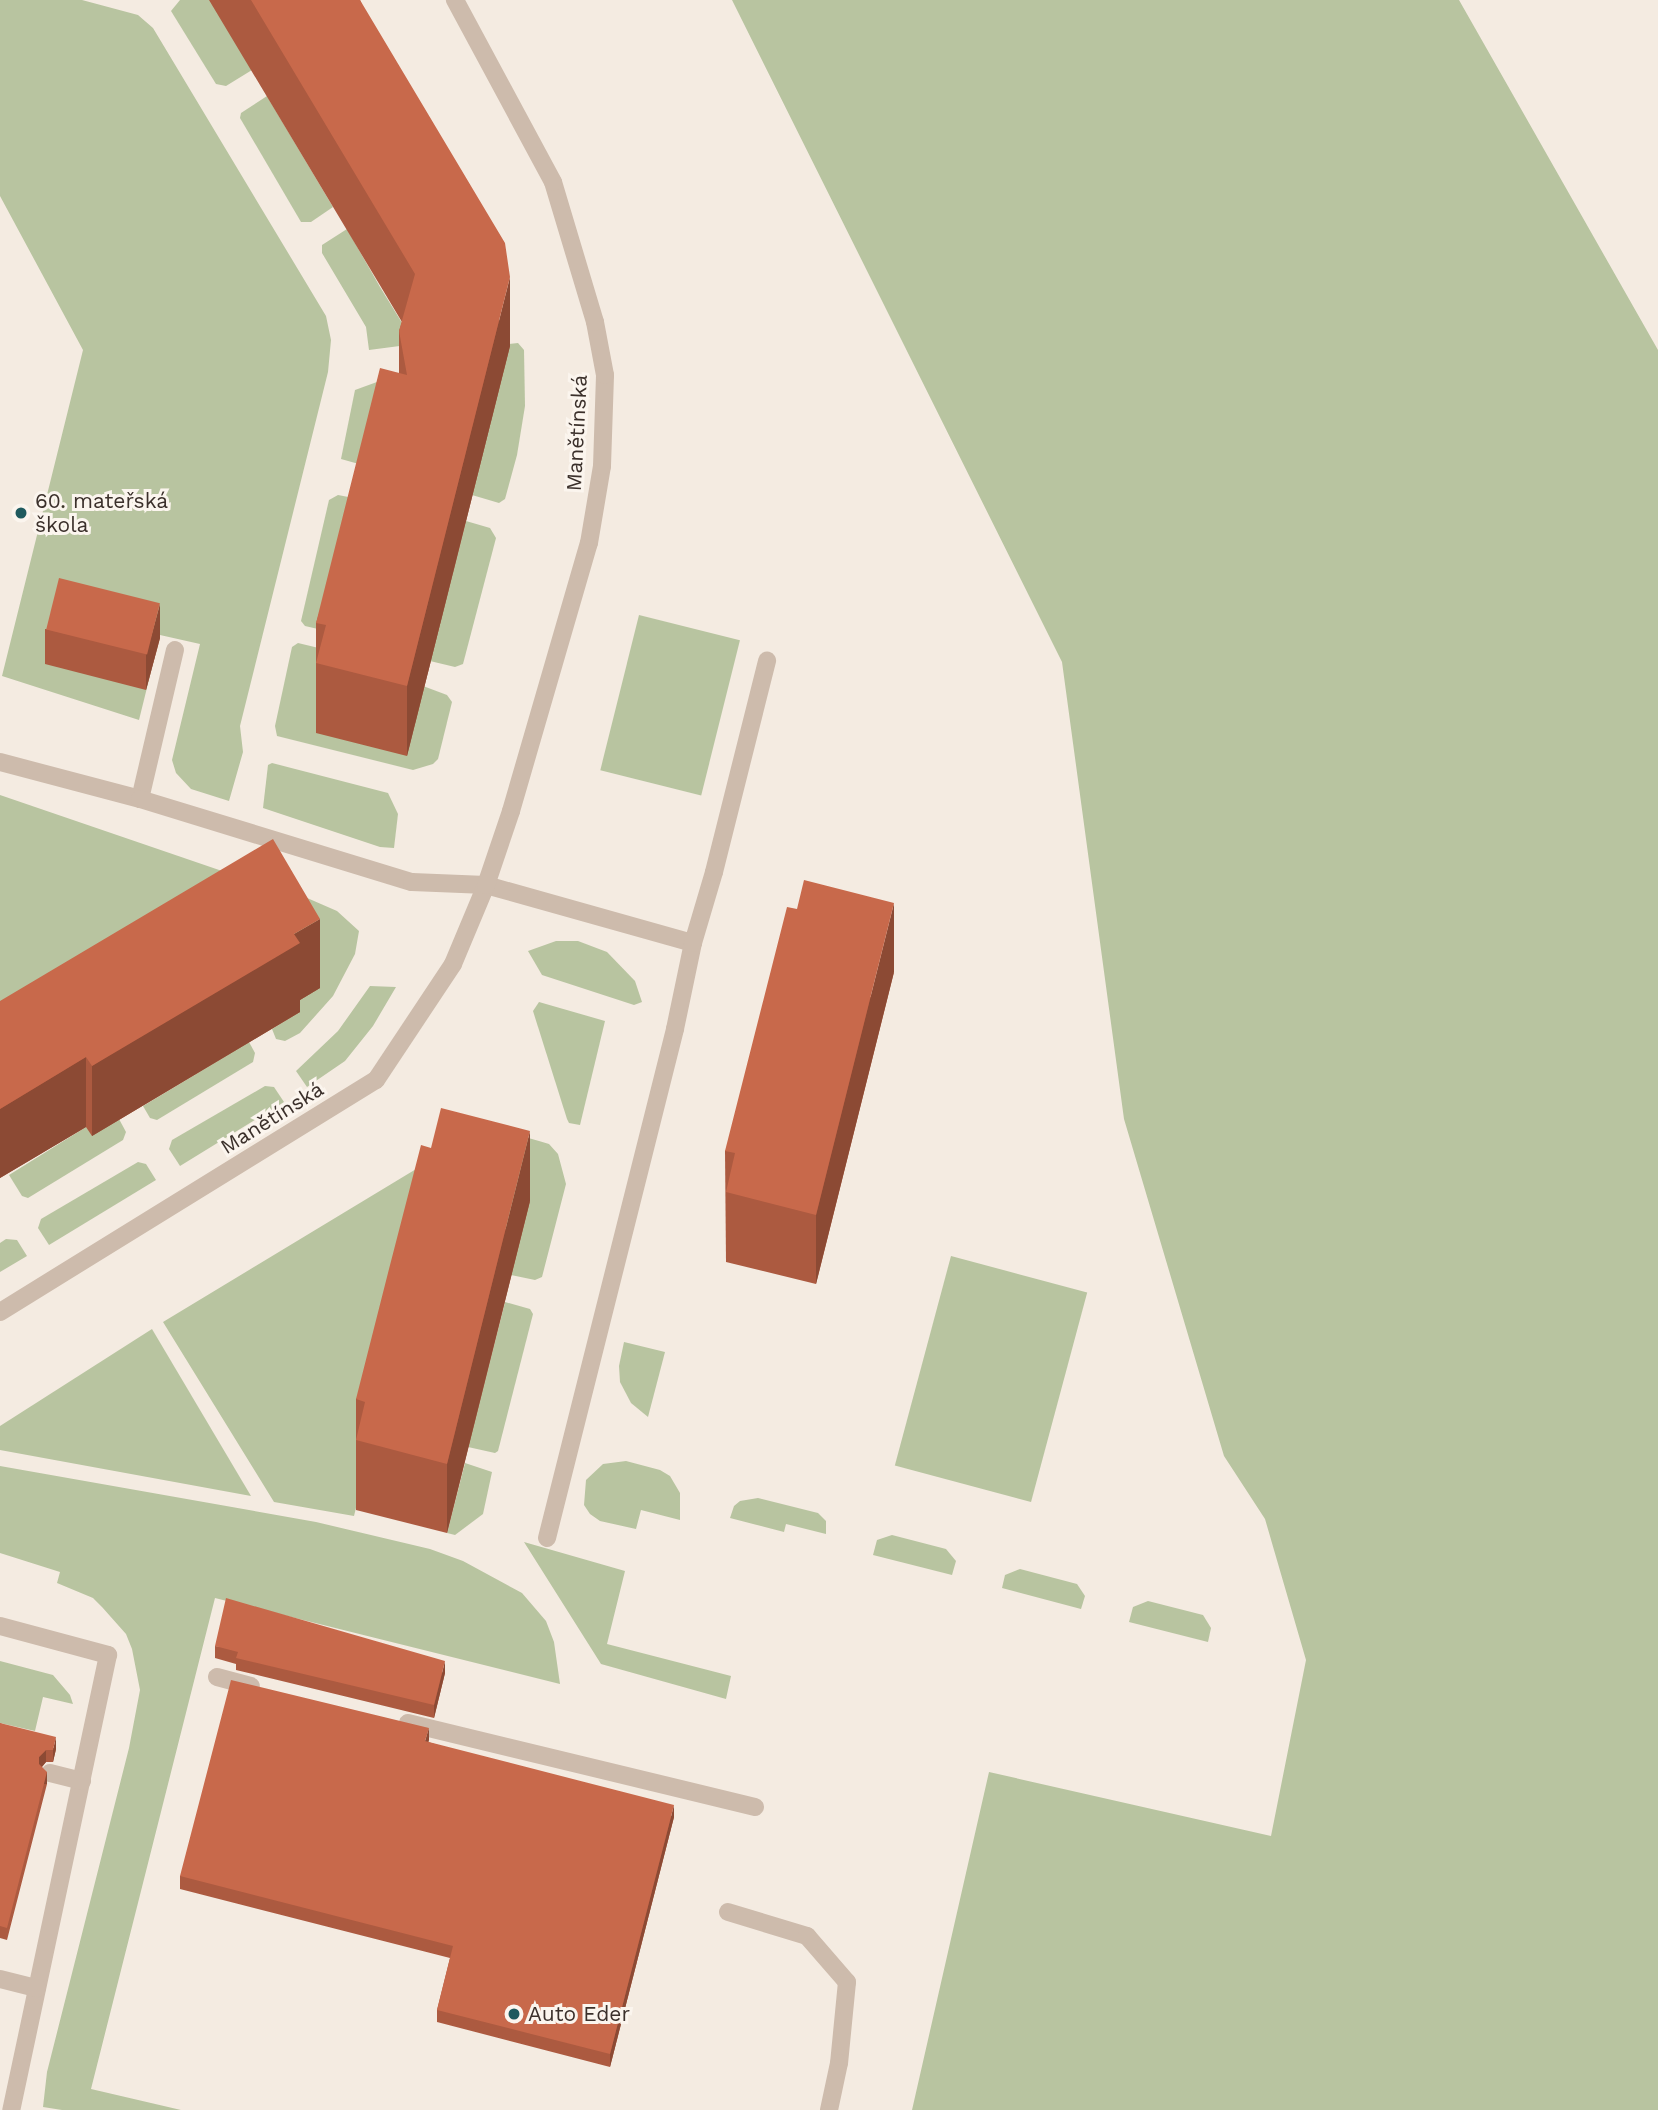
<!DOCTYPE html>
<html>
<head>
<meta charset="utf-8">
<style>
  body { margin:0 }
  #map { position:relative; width:1658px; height:2110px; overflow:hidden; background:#f4ebe1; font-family:"Work Sans",sans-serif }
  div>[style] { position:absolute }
  .green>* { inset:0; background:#b8c4a0; transform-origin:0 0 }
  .lane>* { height:18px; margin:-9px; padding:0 9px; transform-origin:9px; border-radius:9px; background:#cdbbac }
  .street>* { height:18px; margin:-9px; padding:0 9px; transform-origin:9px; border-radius:9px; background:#cdbbac }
  .wall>* { inset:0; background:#ac5a40 }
  .shaded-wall>* { inset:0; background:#8c4a34; transform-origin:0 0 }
  .building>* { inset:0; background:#c8694b; transform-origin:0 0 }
  .dots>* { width:19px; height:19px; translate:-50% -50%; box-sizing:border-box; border:4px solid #fbf5ee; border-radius:50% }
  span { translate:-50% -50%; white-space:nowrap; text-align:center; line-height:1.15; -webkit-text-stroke:6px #fbf5ee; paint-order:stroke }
  .street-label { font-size:21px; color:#3b302b }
  .poi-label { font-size:21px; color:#3b302b }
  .left { translate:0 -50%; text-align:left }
</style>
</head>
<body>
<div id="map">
  <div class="green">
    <div style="clip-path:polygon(0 0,82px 0,138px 15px,153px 28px,326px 316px,331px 340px,328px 372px,240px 726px,243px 752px,229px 801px,191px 789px,176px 773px,172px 760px,200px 644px,160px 635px,139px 720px,2px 676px,83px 350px,0 196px)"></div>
    <div style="clip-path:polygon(180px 0,210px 0,252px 70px,226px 86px,216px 84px,171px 11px)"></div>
    <div style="clip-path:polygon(732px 0,1459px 0,1658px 350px,1658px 2110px,912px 2110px,989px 1772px,1271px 1836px,1306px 1660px,1265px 1519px,1224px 1456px,1124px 1119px,1062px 662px)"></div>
    <div style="clip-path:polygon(267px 96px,333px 207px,311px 222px,301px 222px,240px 118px,241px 113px)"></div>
    <div style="clip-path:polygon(347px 229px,380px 287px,415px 344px,369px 350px,366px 327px,322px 253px,322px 245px)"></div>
    <div style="clip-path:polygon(518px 343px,524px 350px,525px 406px,517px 455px,505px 499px,499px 503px,472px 495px,509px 344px)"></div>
    <div style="clip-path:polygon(407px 371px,373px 468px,341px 459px,355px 390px)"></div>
    <div style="clip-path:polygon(338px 495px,364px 500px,331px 632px,305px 626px,301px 621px,329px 500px)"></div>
    <div style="clip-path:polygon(466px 521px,490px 528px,496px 538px,463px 664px,455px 667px,430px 661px)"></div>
    <div style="left:639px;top:615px;width:104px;height:160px;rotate:14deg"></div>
    <div style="clip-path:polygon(298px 643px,327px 650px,447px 695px,452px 702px,438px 759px,433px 764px,413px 770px,277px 736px,275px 726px,292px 647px)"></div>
    <div style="clip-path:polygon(272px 763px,388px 793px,398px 814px,394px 848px,380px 847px,263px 808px,268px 765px)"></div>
    <div style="clip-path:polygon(0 795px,225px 872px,0 1014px)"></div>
    <div style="clip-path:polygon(259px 877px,337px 911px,359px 931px,355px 954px,333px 996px,300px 1033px,285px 1041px,276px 1039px,272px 1029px,299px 1012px)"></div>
    <div style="clip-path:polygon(556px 941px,578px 941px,607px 952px,635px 981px,642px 1002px,634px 1005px,542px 975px,528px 951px)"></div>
    <div style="clip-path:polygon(370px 986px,396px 987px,373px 1026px,345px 1061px,307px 1087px,296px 1071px,338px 1031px)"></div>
    <div style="clip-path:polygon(539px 1002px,605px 1021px,580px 1125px,569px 1123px,567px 1119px,533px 1011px)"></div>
    <div style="clip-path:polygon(249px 1042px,255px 1053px,253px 1062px,157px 1120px,150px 1118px,143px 1106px)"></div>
    <div style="clip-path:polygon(265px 1086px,274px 1087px,284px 1102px,180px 1166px,169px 1149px,172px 1140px)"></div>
    <div style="clip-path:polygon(119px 1119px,126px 1132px,123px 1140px,28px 1198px,22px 1196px,9px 1175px,86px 1127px)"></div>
    <div style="clip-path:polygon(479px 1131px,507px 1132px,539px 1141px,549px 1144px,558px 1154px,566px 1184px,542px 1277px,535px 1280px,511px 1275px,365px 1472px,354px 1516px,274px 1502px,163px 1322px)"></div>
    <div style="clip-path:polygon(138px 1162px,146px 1164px,156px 1180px,49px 1245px,38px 1228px,41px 1219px)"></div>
    <div style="clip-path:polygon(6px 1239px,17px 1240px,27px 1256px,0 1272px,0 1243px)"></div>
    <div style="left:951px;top:1256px;width:141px;height:217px;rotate:15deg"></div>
    <div style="clip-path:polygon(505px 1302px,530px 1309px,533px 1314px,498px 1451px,495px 1453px,468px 1447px)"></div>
    <div style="clip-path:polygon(152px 1329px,251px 1496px,0 1450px,0 1426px)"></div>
    <div style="clip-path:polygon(624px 1342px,665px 1352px,648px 1417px,631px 1403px,620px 1382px,619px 1366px)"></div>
    <div style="clip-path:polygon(626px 1461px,660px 1470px,670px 1476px,680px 1493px,680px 1520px,641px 1510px,636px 1529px,600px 1521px,590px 1514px,584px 1505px,586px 1480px,603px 1464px)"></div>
    <div style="clip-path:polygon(465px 1463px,492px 1472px,483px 1514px,455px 1535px,447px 1533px)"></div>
    <div style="clip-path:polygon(0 1466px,316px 1522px,430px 1549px,463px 1561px,522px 1593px,546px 1621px,554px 1642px,560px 1684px,215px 1598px,91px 2089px,181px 2110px,62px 2110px,43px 2107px,47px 2072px,129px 1748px,140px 1690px,132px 1649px,126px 1634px,102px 1607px,93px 1598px,57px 1583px,60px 1572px,0 1553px)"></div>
    <div style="clip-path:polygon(758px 1498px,818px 1513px,826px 1521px,826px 1534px,786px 1524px,784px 1532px,730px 1518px,734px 1506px,740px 1501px)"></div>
    <div style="clip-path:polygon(892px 1535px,946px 1549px,956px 1561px,952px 1575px,873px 1555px,877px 1540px)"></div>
    <div style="clip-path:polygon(524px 1542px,625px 1571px,607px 1644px,731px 1676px,726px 1699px,601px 1664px)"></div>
    <div style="clip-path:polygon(1020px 1569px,1077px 1584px,1085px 1596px,1081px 1609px,1002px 1588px,1005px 1575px)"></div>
    <div style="clip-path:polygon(1148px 1601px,1203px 1615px,1211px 1628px,1208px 1642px,1129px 1622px,1133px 1607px)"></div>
    <div style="clip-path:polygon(0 1661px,53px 1675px,70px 1695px,73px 1704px,43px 1697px,35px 1731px,0 1723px)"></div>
  </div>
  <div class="lane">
    <div style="left:140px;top:799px;width:153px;rotate:-76.8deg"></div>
    <div style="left:486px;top:885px;width:215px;rotate:15.7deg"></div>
    <div style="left:547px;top:1538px;width:525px;rotate:-75.88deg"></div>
    <div style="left:675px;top:1029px;width:88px;rotate:-78.2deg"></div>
    <div style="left:693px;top:943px;width:74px;rotate:-73.5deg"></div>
    <div style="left:714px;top:872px;width:218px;rotate:-75.9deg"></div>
    <div style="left:0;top:1626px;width:112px;rotate:15deg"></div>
    <div style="left:108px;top:1655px;width:465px;rotate:102deg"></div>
    <div style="left:217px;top:1677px;width:35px;rotate:15deg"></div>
    <div style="left:408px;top:1723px;width:357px;rotate:13.6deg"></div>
    <div style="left:50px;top:1773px;width:33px;rotate:14deg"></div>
    <div style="left:728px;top:1912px;width:83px;rotate:16.9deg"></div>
    <div style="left:807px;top:1936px;width:61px;rotate:49deg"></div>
    <div style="left:847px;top:1982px;width:81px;rotate:95.6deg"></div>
    <div style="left:839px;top:2063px;width:48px;rotate:102deg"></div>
    <div style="left:0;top:1979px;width:38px;rotate:14deg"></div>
  </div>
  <div class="street">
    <div style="left:0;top:762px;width:145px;rotate:14.8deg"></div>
    <div style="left:140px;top:799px;width:284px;rotate:17deg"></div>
    <div style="left:412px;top:882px;width:74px;rotate:2.3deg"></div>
    <div style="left:0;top:1312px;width:442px;rotate:-31.7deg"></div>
    <div style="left:376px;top:1080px;width:139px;rotate:-56.4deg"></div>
    <div style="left:453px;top:964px;width:86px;rotate:-67.3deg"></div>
    <div style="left:486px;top:885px;width:78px;rotate:-71.3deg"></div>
    <div style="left:511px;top:811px;width:279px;rotate:-73.8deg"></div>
    <div style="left:589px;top:543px;width:78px;rotate:-80.4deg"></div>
    <div style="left:602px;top:466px;width:91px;rotate:-88.1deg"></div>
    <div style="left:605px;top:375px;width:54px;rotate:-100.7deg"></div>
    <div style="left:595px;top:322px;width:146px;rotate:-106.7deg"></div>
    <div style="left:553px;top:182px;width:207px;rotate:-118.3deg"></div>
  </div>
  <div class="wall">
    <div style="clip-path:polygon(209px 0,360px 0,510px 346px,407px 756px,316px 733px,316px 623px,399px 373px,399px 331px,402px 322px)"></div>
    <div style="clip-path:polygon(45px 629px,160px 638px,146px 690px,45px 664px)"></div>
    <div style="clip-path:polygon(894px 972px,816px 1284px,726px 1262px,725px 1151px)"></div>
    <div style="clip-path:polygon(320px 988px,300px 1000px,300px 1012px,92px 1136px,86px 1127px,0 1178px,0 1001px)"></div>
    <div style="clip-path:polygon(530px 1201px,447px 1533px,356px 1510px,356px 1399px)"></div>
    <div style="clip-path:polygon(215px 1646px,445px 1673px,434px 1718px,236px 1670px,236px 1664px,215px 1658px)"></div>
    <div style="clip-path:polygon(0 1723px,56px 1749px,53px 1762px,46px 1762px,42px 1767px,47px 1784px,7px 1940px,0 1938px)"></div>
    <div style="clip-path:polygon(429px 1740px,428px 1742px,674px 1817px,610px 2067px,437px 2022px,437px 2010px,450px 1958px,180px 1889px,180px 1876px)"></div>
  </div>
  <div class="shaded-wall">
    <div style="clip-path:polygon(510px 277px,510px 346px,407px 756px,407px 686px)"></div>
    <div style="clip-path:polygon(160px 604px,160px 638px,146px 690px,146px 655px)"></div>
    <div style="clip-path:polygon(894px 903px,894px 972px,816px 1284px,816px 1215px)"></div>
    <div style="clip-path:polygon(320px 919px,320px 988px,300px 1000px,300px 1012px,92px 1136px,92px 1066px,294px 934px)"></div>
    <div style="clip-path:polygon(86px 1057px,86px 1127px,0 1178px,0 1109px)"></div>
    <div style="clip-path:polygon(530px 1131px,530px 1201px,447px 1533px,447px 1464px)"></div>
    <div style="clip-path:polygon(445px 1661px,445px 1673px,434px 1718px,434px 1705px)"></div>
    <div style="clip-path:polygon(429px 1728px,429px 1740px,425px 1754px,425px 1741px)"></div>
    <div style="clip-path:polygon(56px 1737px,56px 1749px,53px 1762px,53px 1750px)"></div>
    <div style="clip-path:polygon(46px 1750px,46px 1762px,39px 1770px,39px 1757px)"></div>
    <div style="left:47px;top:1772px;width:12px;height:161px;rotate:90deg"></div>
    <div style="clip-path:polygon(674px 1805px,674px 1817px,610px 2067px,610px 2054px)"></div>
  </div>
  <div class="building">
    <div style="clip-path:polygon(251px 0,360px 0,505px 243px,510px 277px,407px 686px,316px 663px,326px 625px,316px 623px,380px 368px,407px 375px,399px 331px,415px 274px)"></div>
    <div style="left:59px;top:578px;width:104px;height:53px;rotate:14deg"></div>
    <div style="clip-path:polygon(273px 839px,320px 919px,294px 934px,300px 943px,92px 1066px,86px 1057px,0 1109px,0 1001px)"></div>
    <div style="clip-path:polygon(804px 880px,894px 903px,816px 1215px,726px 1192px,735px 1153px,725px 1151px,787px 907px,797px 909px)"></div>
    <div style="clip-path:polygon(441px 1108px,530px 1131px,447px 1464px,356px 1440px,365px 1402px,356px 1399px,389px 1269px,421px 1145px,431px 1148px)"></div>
    <div style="clip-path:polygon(226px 1598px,445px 1661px,434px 1705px,236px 1658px,238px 1652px,215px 1646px)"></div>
    <div style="clip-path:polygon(231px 1680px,429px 1728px,425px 1741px,674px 1805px,610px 2054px,437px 2010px,453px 1946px,180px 1876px)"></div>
    <div style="clip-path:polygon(0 1723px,56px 1737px,53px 1750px,46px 1750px,39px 1757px,39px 1764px,47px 1772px,7px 1928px,0 1926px)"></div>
  </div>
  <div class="dots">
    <div style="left:21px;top:513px;background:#1f5a5e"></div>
    <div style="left:514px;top:2014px;background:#1f5a5e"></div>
  </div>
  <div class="street-label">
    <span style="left:577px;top:433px;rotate:-87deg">Manětínská</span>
    <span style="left:272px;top:1118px;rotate:-32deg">Manětínská</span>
  </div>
  <div class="poi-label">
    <span class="left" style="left:35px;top:513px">60. mateřská<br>škola</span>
    <span class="left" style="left:528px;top:2014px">Auto Eder</span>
  </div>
</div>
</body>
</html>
